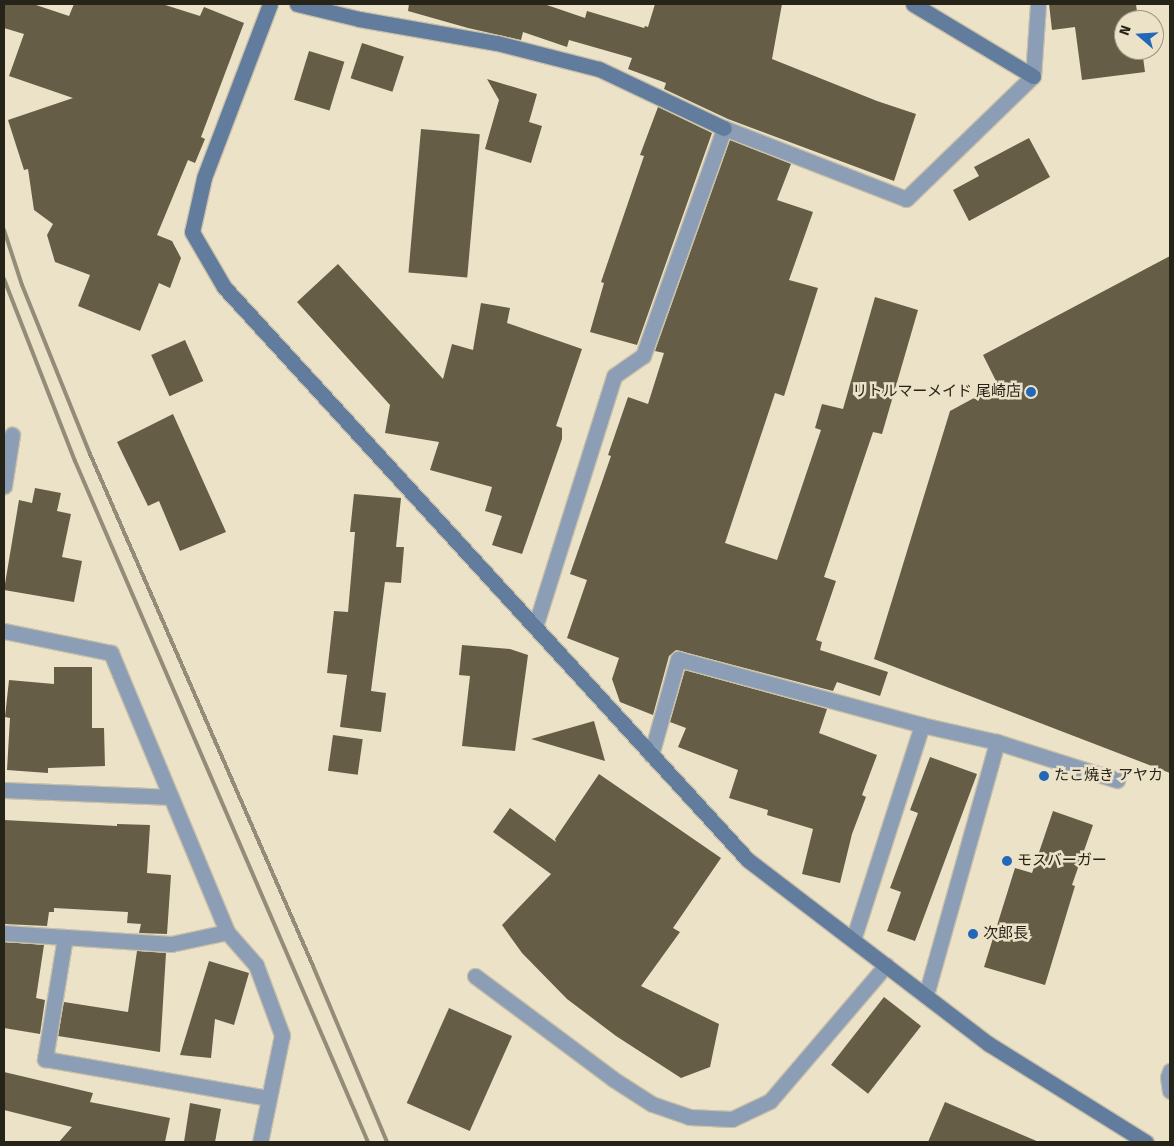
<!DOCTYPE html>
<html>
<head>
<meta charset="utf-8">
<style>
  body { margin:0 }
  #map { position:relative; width:1174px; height:1146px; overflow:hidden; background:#ece2c8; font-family:"Fira Sans","Noto Sans JP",sans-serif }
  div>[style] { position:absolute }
  .building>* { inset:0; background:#665d47; transform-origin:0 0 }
  .roads { filter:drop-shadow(1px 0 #c8c0a8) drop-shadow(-1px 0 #c8c0a8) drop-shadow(0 1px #c8c0a8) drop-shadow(0 -1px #c8c0a8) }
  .street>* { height:15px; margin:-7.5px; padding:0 7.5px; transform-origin:7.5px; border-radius:7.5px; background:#8c9eb5 }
  .secondary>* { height:15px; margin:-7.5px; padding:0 7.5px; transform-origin:7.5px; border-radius:7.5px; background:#627c9e }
  .rail>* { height:4px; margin:-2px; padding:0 2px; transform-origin:2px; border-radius:2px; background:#938c79 }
  .dots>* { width:14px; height:14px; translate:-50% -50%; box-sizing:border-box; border:2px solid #ece2c8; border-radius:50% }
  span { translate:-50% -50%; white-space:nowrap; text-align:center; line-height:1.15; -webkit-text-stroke:5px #ece2c8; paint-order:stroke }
  .poi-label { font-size:15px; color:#262319 }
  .right { translate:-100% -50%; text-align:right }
  .left { translate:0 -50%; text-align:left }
  .frame { position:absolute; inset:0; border:5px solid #262319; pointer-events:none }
  .north { position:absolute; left:1114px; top:10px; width:50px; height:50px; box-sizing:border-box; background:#ece2c8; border:1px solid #9d9682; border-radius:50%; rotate:289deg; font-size:14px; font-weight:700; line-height:20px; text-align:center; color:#262319 }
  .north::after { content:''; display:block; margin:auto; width:18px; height:22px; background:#2368b8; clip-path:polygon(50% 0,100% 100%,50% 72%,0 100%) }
</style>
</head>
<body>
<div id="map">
  <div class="building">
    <div style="clip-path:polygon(4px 4px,33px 4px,69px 16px,74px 4px,162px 4px,200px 16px,204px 7px,244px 23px,201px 137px,205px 139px,195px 163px,188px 160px,157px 235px,172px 241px,181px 258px,170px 288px,159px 283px,140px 331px,78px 306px,90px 275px,55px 262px,47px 235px,53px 224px,34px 210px,28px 169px,24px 170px,8px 120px,73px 98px,9px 76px,24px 34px,4px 28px)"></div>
    <div style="clip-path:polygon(409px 4px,544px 4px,585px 18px,587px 11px,644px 28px,645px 26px,648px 27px,655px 4px,782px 4px,772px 59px,877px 101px,916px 114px,894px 181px,728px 119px,664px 89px,666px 83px,628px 69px,632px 58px,569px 40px,567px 47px,523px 32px,521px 40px,468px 28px,408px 11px)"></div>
    <div style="clip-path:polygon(1049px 4px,1136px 4px,1138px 20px,1124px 20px,1124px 50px,1142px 50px,1145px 72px,1082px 80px,1075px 27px,1052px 30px)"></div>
    <div style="left:362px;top:43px;width:44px;height:37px;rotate:18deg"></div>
    <div style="left:309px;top:51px;width:37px;height:51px;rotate:17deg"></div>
    <div style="clip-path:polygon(487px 79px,537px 94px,529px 122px,542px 126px,531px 163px,485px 149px,499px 100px)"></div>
    <div style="clip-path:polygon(658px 107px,712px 133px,637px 345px,590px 332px,604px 283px,601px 282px,644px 156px,640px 155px)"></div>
    <div style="left:421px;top:129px;width:59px;height:144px;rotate:5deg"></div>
    <div style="clip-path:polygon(1029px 138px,1050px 177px,969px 221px,953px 190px,979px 176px,974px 167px)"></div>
    <div style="clip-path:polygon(730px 140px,791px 164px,777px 200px,813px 212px,789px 280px,818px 288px,784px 396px,775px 393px,725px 543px,777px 560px,821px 430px,815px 428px,822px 404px,843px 409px,875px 297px,918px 310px,882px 434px,873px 432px,824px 577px,836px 581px,816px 640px,822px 642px,820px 650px,888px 672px,880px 696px,837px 682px,833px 691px,676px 650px,669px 656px,653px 715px,620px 702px,612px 679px,619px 658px,567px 638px,587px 580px,570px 574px,611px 456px,608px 455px,628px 397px,648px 404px,664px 353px,655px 351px)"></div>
    <div style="clip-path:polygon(1170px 256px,1170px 773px,874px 659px,950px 411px,998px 385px,983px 355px)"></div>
    <div style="clip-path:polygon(338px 264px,443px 379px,452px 344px,473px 350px,481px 303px,510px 308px,507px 323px,582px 349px,556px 426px,562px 428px,562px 439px,522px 554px,492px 545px,502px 516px,485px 511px,492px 487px,430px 470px,439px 442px,385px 433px,390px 405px,297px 302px)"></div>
    <div style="left:185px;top:340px;width:45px;height:37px;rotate:66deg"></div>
    <div style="clip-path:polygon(173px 414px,226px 532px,180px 551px,159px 501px,148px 506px,117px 442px)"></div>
    <div style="clip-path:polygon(35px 488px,61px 493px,57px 511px,71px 514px,62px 557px,82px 561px,74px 602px,4px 590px,19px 500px,32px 503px)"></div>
    <div style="clip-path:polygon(354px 494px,401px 498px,396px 547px,404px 547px,401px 583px,385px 582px,371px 691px,386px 693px,381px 732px,340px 727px,347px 675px,327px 673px,334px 611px,348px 612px,355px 532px,350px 532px)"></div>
    <div style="clip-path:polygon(462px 645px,510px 649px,528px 655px,515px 751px,462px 746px,470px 676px,459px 675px)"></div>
    <div style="clip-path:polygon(54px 667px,92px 667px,92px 728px,104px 728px,105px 766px,48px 768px,48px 773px,7px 770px,10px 718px,5px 717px,9px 680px,54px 684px)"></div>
    <div style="clip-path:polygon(685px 670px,827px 709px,819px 733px,877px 755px,862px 795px,866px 797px,852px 834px,840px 883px,802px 874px,813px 829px,767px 815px,768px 810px,729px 798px,738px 770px,678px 747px,686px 728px,670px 722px)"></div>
    <div style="clip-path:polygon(594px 721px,605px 761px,531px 739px)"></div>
    <div style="left:333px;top:735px;width:30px;height:36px;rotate:8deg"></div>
    <div style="clip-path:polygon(930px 757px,977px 774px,915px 941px,887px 931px,901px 892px,890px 888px,918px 813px,910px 810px)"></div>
    <div style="clip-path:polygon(599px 774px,721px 858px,673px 928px,680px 932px,641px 986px,719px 1024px,710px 1067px,681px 1078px,616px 1036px,567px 999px,522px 953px,502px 925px,551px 874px,493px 832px,510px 808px,556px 842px,555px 839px)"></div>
    <div style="clip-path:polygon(1053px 811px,1093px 825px,1072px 885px,1075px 886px,1045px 985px,984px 967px,1015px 868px,1032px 873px)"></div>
    <div style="clip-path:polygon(4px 820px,117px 826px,117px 824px,150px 825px,147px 873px,171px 875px,167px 934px,139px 933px,141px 924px,127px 923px,128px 912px,54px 908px,54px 912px,49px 912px,47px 926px,4px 924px)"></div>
    <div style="clip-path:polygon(4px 942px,44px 945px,36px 998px,45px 1000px,40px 1034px,4px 1028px)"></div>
    <div style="clip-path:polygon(137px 951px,166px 953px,160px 1052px,58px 1036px,64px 1002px,128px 1012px)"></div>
    <div style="clip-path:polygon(209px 961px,249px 973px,234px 1025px,215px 1019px,211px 1058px,180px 1055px)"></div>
    <div style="left:884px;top:997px;width:47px;height:86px;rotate:38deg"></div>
    <div style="left:449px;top:1008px;width:69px;height:104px;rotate:24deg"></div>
    <div style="clip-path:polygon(4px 1072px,93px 1093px,90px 1102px,170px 1118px,165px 1142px,59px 1142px,72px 1127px,4px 1110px)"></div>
    <div style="clip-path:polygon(945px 1102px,1039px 1142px,928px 1142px)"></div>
    <div style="clip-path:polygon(190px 1103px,221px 1109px,215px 1142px,184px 1142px)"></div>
  </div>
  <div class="roads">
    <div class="street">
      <div style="left:4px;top:486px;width:52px;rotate:-81.1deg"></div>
      <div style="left:535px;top:627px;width:263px;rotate:-72.5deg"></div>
      <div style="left:614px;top:376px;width:35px;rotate:-35deg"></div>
      <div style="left:643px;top:356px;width:242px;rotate:-70.4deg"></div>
      <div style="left:724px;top:128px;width:195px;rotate:21.3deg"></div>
      <div style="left:906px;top:199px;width:177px;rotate:-44.1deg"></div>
      <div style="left:1033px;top:76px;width:72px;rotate:-86deg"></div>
      <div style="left:4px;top:631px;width:109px;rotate:11.6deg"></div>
      <div style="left:111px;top:653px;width:302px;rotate:67.4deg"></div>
      <div style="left:227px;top:932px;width:44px;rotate:48.7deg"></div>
      <div style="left:256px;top:965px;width:75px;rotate:69.6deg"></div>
      <div style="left:282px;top:1035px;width:109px;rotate:101.6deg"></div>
      <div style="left:651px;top:755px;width:100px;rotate:-74.3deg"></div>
      <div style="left:678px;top:659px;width:253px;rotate:15.1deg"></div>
      <div style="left:922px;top:725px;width:77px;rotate:12.8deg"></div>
      <div style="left:997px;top:742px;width:126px;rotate:17.6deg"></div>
      <div style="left:4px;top:790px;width:167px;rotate:2.4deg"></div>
      <div style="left:4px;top:933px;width:167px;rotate:3.8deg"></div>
      <div style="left:171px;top:944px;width:57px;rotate:-12.1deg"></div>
      <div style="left:65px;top:937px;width:124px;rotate:99.3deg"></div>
      <div style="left:45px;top:1059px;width:227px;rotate:9.9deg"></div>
      <div style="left:853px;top:940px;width:226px;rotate:-72.2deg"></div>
      <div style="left:475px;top:976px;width:172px;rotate:36.7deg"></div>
      <div style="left:613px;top:1079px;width:46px;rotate:32.7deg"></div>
      <div style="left:652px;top:1104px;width:39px;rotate:19deg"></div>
      <div style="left:689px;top:1117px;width:43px;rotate:2.7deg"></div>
      <div style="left:732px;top:1119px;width:42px;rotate:-25.3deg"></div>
      <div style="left:770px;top:1101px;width:179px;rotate:-49.5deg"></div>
      <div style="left:926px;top:995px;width:263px;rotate:-74.3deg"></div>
      <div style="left:1170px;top:1071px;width:6px;rotate:108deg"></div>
      <div style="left:1168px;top:1077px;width:14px;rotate:82deg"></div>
    </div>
    <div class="secondary">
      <div style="left:270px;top:4px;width:186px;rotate:110.8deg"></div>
      <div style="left:204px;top:178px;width:55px;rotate:102.5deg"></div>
      <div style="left:192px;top:232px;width:64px;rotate:59.8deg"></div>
      <div style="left:224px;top:287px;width:776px;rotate:47.56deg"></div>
      <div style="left:748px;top:860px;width:303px;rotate:37.4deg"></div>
      <div style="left:989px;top:1044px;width:185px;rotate:32deg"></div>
      <div style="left:297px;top:4px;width:64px;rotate:13.6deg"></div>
      <div style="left:359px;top:19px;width:140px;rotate:9.9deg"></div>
      <div style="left:497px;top:43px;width:105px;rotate:14.3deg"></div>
      <div style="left:599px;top:69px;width:138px;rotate:25.3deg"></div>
      <div style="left:913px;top:4px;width:140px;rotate:31deg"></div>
    </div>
  </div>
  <div class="rail">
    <div style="left:4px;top:230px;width:58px;rotate:71.9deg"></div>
    <div style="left:22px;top:285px;width:182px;rotate:68.1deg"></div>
    <div style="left:90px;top:454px;width:558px;rotate:66.46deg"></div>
    <div style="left:313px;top:966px;width:191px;rotate:67.2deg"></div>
    <div style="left:4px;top:279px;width:195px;rotate:68.7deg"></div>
    <div style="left:75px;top:461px;width:741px;rotate:66.72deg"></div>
  </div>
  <div class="dots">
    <div style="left:1031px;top:392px;background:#2368b8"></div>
    <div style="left:1044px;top:776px;background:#2368b8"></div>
    <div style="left:1007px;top:861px;background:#2368b8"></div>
    <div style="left:973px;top:934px;background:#2368b8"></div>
  </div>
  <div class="poi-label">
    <span class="right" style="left:1021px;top:392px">リトルマーメイド 尾崎店</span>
    <span class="left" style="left:1054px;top:776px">たこ焼き アヤカ</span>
    <span class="left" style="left:1017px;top:861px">モスバーガー</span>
    <span class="left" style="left:983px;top:934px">次郎長</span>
  </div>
  <div class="frame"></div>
  <div class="north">N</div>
</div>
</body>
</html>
